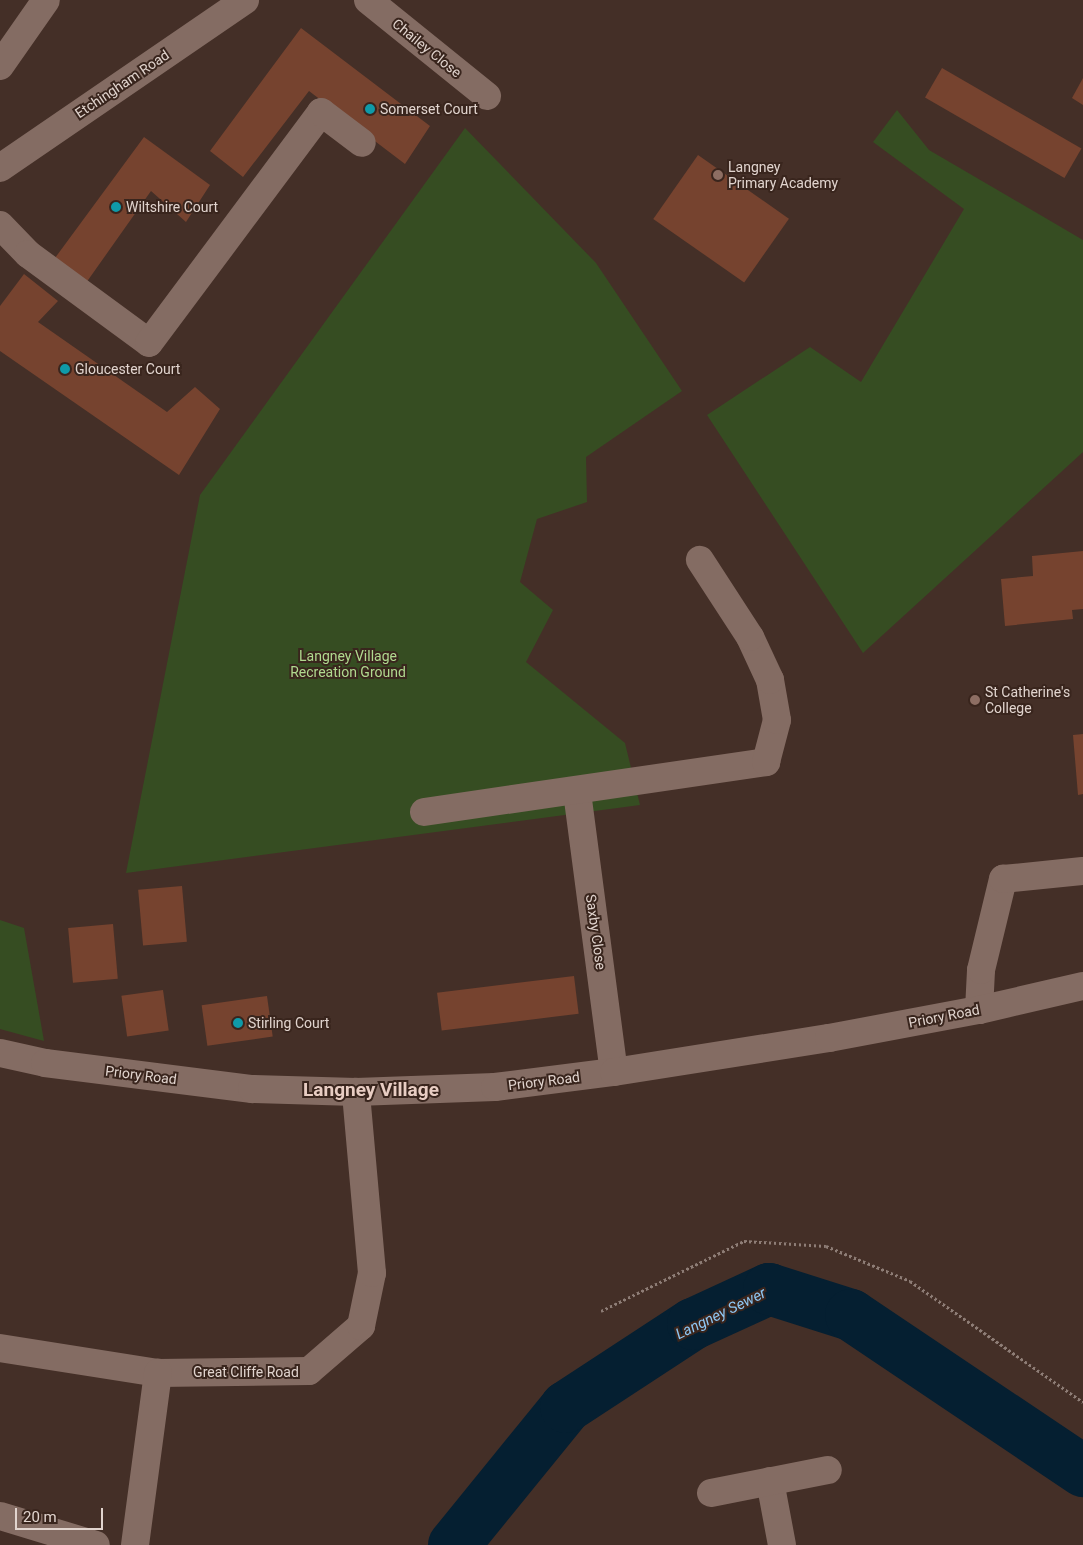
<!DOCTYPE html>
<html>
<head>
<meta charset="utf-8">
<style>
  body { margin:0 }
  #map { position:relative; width:1083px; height:1545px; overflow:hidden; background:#442f27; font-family:Roboto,sans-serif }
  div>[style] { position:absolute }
  .green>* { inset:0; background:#364d22 }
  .river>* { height:52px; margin:-26px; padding:0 26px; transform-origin:26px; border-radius:26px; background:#051f31 }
  .building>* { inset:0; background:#76432f; transform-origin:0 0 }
  .path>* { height:3px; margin-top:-1.5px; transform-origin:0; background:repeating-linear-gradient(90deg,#8e7d76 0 2.5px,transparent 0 5px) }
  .minor>* { height:28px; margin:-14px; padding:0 14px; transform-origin:14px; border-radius:14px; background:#846c63 }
  .dots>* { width:14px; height:14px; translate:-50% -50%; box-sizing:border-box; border:2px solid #39251d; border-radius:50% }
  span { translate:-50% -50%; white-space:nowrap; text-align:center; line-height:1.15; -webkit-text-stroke:4px #39251d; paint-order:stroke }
  .street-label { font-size:14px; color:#e1d4ce }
  .poi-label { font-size:14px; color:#e1d4ce }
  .left { translate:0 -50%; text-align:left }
  .park-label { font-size:14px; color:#b0d98f }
  .water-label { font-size:15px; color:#8ec7f4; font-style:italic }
  .district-label { font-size:19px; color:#e8cdc3; font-weight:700 }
  .scale { position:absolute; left:15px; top:1508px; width:88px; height:22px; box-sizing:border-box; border:2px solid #e1d4ce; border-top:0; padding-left:6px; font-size:15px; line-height:18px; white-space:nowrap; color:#e1d4ce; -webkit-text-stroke:4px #39251d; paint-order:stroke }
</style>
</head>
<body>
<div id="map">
  <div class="green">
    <div style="clip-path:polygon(897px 110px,929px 150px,1083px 240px,1083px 452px,863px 653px,707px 415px,810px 347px,861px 382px,964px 209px,873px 142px)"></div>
    <div style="clip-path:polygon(465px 128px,596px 263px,682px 391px,586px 457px,587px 502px,537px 519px,520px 582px,553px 610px,526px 662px,625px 743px,640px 805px,126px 873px,200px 495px)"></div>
    <div style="clip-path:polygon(0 920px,24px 928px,44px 1041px,0 1029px)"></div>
  </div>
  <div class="river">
    <div style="left:454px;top:1545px;width:178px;rotate:-50.9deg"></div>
    <div style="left:566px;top:1407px;width:152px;rotate:-33.2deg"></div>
    <div style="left:693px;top:1324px;width:84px;rotate:-24.7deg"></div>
    <div style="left:769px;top:1289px;width:86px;rotate:17.6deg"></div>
    <div style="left:851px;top:1315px;width:280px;rotate:33.9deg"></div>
  </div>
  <div class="building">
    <div style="clip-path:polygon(301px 28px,430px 126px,405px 164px,309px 91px,243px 177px,210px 151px)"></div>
    <div style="left:942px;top:68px;width:161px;height:34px;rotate:30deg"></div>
    <div style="clip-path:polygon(1083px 78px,1083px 105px,1072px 98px)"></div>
    <div style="clip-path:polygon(144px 137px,210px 185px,186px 222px,151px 191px,86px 283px,55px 258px)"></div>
    <div style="left:698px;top:155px;width:111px;height:78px;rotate:35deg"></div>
    <div style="clip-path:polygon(24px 274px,58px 301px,38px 322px,167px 412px,195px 387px,220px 409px,179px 475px,0 351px,0 306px)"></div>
    <div style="clip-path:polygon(1083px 551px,1083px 609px,1072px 610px,1073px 619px,1005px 626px,1001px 579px,1033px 576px,1032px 556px)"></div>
    <div style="clip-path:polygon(1083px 734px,1083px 794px,1078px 795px,1073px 735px)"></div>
    <div style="left:182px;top:886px;width:56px;height:44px;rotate:85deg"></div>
    <div style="left:113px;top:924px;width:55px;height:45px;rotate:85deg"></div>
    <div style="left:574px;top:976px;width:38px;height:138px;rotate:83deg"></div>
    <div style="left:163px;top:990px;width:41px;height:42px;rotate:82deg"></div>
    <div style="left:267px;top:996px;width:41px;height:66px;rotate:82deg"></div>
  </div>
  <div class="path">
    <div style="left:601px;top:1311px;width:159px;rotate:-26.1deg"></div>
    <div style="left:744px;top:1241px;width:82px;rotate:3.5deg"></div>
    <div style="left:826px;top:1246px;width:91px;rotate:22.6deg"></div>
    <div style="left:910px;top:1281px;width:211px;rotate:35deg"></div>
  </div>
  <div class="minor">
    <div style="left:368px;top:0;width:153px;rotate:38.9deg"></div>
    <div style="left:0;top:66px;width:80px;rotate:-55.1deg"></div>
    <div style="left:0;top:168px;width:297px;rotate:-34.4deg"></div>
    <div style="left:0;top:225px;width:40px;rotate:46deg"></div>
    <div style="left:28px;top:254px;width:150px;rotate:36.3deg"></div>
    <div style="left:149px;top:343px;width:288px;rotate:-53.3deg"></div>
    <div style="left:321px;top:112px;width:51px;rotate:37.1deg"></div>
    <div style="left:577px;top:792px;width:282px;rotate:82.5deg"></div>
    <div style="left:424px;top:812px;width:346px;rotate:-8.3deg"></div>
    <div style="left:766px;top:762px;width:43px;rotate:-75.3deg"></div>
    <div style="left:777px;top:720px;width:41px;rotate:-99.9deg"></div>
    <div style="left:770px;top:680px;width:47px;rotate:-114.9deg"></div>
    <div style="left:750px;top:637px;width:92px;rotate:-123deg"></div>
    <div style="left:979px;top:1010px;width:40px;rotate:-87.1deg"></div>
    <div style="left:981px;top:970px;width:94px;rotate:-76.4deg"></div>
    <div style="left:1003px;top:879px;width:80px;rotate:-5.7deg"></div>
    <div style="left:0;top:1053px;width:46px;rotate:12.5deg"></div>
    <div style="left:45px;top:1063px;width:209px;rotate:7.2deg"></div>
    <div style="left:252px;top:1089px;width:104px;rotate:1.7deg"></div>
    <div style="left:356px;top:1092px;width:139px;rotate:-2.1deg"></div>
    <div style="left:495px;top:1087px;width:120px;rotate:-7.2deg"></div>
    <div style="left:614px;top:1072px;width:218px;rotate:-9deg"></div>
    <div style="left:829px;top:1038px;width:153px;rotate:-10.6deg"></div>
    <div style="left:979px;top:1010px;width:107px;rotate:-13deg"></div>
    <div style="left:0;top:1348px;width:160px;rotate:9deg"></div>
    <div style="left:158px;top:1373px;width:151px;rotate:-0.8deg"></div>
    <div style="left:309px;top:1371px;width:69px;rotate:-40.9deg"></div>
    <div style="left:361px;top:1326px;width:54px;rotate:-78.3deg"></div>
    <div style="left:372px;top:1273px;width:182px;rotate:-95.1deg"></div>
    <div style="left:770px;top:1481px;width:65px;rotate:79.4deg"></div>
    <div style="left:711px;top:1493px;width:119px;rotate:-11.1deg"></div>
    <div style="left:0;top:1516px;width:100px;rotate:16.8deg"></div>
    <div style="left:135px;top:1545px;width:174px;rotate:-82.4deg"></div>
  </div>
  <div class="dots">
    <div style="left:370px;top:109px;background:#0f9aa8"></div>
    <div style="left:718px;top:175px;background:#8d6e63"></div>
    <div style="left:116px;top:207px;background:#0f9aa8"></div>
    <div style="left:65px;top:369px;background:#0f9aa8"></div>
    <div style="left:975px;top:700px;background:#8d6e63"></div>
    <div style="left:238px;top:1023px;background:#0f9aa8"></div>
  </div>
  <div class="street-label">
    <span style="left:427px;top:48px;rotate:39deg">Chailey Close</span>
    <span style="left:122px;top:84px;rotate:-34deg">Etchingham Road</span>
    <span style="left:596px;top:932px;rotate:82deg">Saxby Close</span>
    <span style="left:944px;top:1016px;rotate:-11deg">Priory Road</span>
    <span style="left:141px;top:1075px;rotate:7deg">Priory Road</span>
    <span style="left:544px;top:1081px;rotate:-7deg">Priory Road</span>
    <span style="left:246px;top:1372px">Great Cliffe Road</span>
  </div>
  <div class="poi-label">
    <span class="left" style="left:380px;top:109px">Somerset Court</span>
    <span class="left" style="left:728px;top:175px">Langney<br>Primary Academy</span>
    <span class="left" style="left:126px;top:207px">Wiltshire Court</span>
    <span class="left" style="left:75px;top:369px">Gloucester Court</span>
    <span class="left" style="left:985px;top:700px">St Catherine's<br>College</span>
    <span class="left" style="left:248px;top:1023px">Stirling Court</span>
  </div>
  <div class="park-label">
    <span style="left:348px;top:664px">Langney Village<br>Recreation Ground</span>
  </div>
  <div class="water-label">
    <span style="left:721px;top:1314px;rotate:-26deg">Langney Sewer</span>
  </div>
  <div class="district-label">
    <span style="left:371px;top:1090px">Langney Village</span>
  </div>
  <div class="scale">20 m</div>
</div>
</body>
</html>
